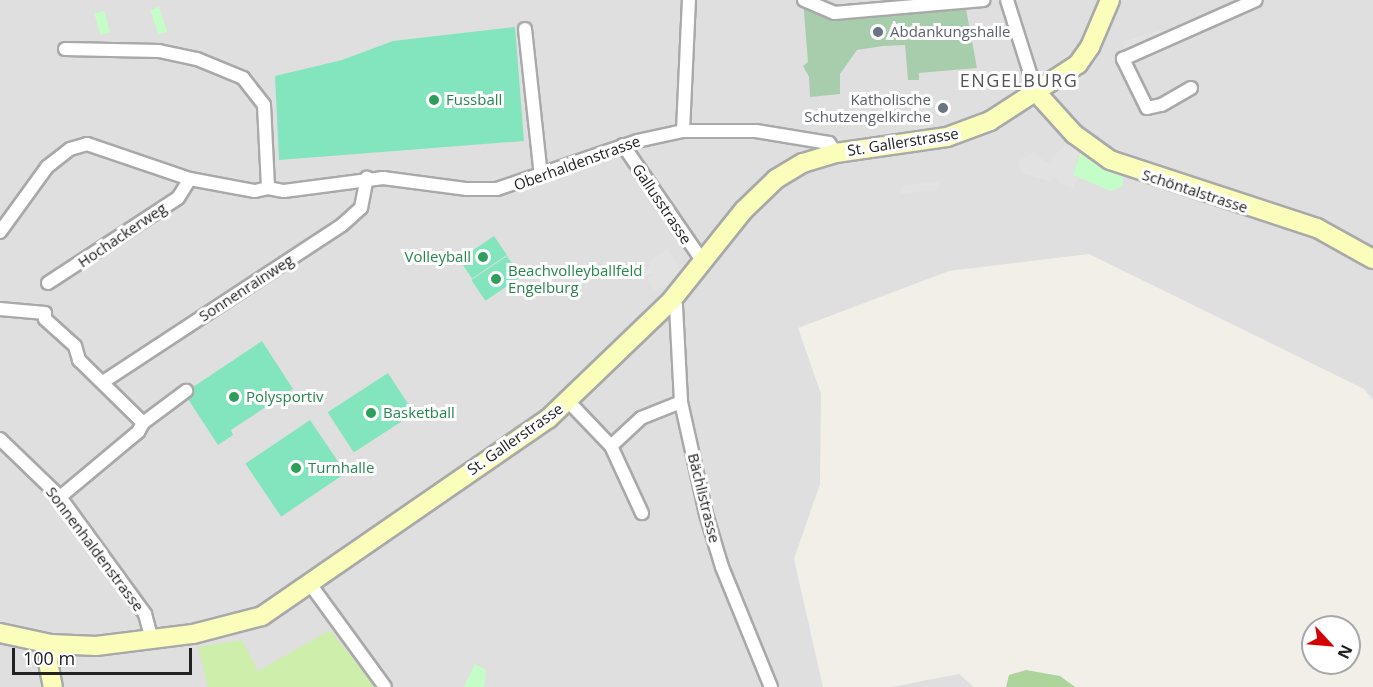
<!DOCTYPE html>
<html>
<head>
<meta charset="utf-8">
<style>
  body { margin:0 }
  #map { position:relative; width:1373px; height:687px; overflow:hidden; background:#f2efe8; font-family:"Open Sans",sans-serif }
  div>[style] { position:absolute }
  .residential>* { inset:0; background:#e0dfdf }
  .grass>* { inset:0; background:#ceeeac }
  .forest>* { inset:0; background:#add49b }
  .cemetery>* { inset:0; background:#a8cdad }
  .park>* { inset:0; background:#c5fdc8; transform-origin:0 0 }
  .pitch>* { inset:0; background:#83e5bd; transform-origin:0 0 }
  .parking>* { inset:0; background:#e2e2e2; transform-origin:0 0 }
  .roads { filter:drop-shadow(2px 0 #a9a9a9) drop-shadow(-2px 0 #a9a9a9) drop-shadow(0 2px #a9a9a9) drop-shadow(0 -2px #a9a9a9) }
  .street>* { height:12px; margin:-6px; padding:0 6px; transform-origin:6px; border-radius:6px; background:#fff }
  .secondary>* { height:18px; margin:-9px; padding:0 9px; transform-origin:9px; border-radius:9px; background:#fbfdbb }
  .dots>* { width:16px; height:16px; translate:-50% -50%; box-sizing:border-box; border:3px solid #fff; border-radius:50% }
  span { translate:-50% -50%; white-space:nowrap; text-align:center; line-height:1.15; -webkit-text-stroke:6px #fff; paint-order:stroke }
  .worship-label { font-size:15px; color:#5b616d }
  .left { translate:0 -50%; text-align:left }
  .right { translate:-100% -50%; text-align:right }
  .leisure-label { font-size:15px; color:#27864d }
  .street-label { font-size:15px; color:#222 }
  .quarter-label { font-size:18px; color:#555; letter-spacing:1.5px }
  .north { position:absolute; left:1301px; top:615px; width:60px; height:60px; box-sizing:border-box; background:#fff; border:2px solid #a7a7a7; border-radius:50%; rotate:116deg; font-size:16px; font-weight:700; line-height:24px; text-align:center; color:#222 }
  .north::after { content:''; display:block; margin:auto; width:21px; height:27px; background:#d30004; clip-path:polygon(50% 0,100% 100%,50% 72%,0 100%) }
  .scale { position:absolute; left:12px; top:648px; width:180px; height:27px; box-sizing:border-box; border:3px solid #222; border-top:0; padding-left:8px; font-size:18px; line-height:21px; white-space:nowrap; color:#222; -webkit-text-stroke:4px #fff; paint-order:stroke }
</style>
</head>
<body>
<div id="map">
  <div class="residential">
    <div style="clip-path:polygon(0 0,1373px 0,1373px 400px,1364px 389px,1089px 254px,949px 271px,798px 328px,821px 394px,820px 484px,794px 559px,823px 687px,0 687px)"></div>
    <div style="clip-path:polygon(959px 674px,974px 687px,891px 687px)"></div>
  </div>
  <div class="grass">
    <div style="clip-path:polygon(330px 630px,375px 687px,208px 687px,198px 647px,242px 640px,258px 671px)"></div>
  </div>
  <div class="forest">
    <div style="clip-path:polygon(1026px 670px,1060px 676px,1075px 687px,1006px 687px,1009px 675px)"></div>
  </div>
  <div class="cemetery">
    <div style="clip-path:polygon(803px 0,833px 9px,965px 4px,977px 68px,919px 73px,919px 80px,908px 80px,905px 45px,883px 46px,857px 50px,840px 74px,840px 94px,810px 97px,809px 77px,803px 66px,808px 62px)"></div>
  </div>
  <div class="park">
    <div style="left:159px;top:7px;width:26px;height:9px;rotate:72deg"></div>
    <div style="left:104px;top:11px;width:22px;height:10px;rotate:74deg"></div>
    <div style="clip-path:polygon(1081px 151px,1122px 173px,1123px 186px,1111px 191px,1073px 175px)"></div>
    <div style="clip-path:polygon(475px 664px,486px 670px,484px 687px,464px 687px)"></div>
  </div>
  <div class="pitch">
    <div style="clip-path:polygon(515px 27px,524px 141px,279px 160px,275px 76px,342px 60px,393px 41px)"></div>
    <div style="left:494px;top:236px;width:23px;height:42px;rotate:56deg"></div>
    <div style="left:507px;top:256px;width:25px;height:43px;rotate:56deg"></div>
    <div style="clip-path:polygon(262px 341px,293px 389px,231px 430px,233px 435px,218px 445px,184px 393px)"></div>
    <div style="left:388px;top:373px;width:48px;height:72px;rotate:57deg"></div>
    <div style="left:310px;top:420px;width:64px;height:78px;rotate:56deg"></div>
  </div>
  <div class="parking">
    <div style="left:1160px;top:30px;width:9px;height:40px;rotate:72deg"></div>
    <div style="left:269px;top:98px;width:4px;height:65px"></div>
    <div style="clip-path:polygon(1066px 144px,1080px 149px,1072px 175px,1079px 178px,1073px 188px,1060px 184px,1057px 177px,1050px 181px,1023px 174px,1017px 162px,1033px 152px,1048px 163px)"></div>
    <div style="clip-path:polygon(940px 181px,937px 190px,900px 194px,902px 186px)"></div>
    <div style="clip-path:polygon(667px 249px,681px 269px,664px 287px,654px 290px,647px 278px,654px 273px,645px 276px,643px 272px,651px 267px,648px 262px)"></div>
  </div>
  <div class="roads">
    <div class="street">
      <div style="left:804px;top:0;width:33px;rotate:23deg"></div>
      <div style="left:834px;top:13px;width:150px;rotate:-5deg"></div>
      <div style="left:1007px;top:0;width:96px;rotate:72.5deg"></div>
      <div style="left:525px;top:29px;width:148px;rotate:83.8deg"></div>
      <div style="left:65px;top:49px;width:94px;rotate:1.2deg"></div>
      <div style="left:159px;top:51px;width:39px;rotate:12deg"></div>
      <div style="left:197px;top:59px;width:50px;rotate:22.4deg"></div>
      <div style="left:243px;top:78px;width:34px;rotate:52deg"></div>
      <div style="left:264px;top:105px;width:83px;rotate:87.2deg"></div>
      <div style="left:1191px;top:88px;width:34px;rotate:150deg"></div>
      <div style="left:1161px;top:105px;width:14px;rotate:168deg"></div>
      <div style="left:1147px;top:108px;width:55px;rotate:-116.1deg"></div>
      <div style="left:1123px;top:59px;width:145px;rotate:-23.9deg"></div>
      <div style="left:683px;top:131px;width:131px;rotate:-87.4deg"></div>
      <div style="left:623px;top:145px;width:142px;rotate:55.6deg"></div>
      <div style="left:0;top:232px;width:80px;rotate:-54.1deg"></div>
      <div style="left:47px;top:167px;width:29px;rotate:-38deg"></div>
      <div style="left:70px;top:149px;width:18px;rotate:-16deg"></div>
      <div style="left:87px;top:144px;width:109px;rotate:18.8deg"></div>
      <div style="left:190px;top:179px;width:66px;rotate:10.5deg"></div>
      <div style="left:255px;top:191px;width:13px;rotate:-13deg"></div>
      <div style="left:268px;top:188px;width:16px;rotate:11deg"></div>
      <div style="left:284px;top:191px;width:100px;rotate:-7.5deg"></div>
      <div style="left:383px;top:178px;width:85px;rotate:7.5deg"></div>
      <div style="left:467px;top:189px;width:30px"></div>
      <div style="left:497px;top:189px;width:148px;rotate:-18.9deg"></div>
      <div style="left:637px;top:141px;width:47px;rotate:-12.3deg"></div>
      <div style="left:683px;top:131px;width:73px"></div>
      <div style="left:756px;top:131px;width:74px;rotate:9.3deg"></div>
      <div style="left:829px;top:143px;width:12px;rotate:55deg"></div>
      <div style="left:48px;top:283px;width:155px;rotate:-33.2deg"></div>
      <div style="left:178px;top:198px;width:22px;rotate:-58deg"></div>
      <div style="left:671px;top:301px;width:7px;rotate:45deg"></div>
      <div style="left:676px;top:306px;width:96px;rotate:87deg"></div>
      <div style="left:681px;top:402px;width:115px;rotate:77.4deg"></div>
      <div style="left:706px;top:514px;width:55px;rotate:73.2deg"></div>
      <div style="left:722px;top:567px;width:130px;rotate:67.8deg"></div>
      <div style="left:0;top:309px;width:45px;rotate:5.1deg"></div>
      <div style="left:45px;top:313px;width:6px;rotate:90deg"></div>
      <div style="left:45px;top:319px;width:40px;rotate:42deg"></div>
      <div style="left:75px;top:346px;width:15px;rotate:74deg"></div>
      <div style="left:79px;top:360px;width:90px;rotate:44.5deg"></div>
      <div style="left:103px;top:382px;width:286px;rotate:-33.3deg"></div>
      <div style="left:342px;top:225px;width:25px;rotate:-42deg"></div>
      <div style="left:361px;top:208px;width:31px;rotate:-79deg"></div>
      <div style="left:568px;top:401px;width:62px;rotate:46.3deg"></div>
      <div style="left:611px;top:446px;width:74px;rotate:65.2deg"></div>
      <div style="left:0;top:439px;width:83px;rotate:44deg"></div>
      <div style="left:60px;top:497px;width:145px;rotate:54deg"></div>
      <div style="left:145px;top:614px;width:27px;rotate:75deg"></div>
      <div style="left:611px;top:446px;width:41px;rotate:-43deg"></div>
      <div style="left:641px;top:418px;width:43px;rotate:-21.8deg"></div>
      <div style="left:60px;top:497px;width:102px;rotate:-39.8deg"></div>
      <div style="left:138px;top:432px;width:10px;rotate:-61deg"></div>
      <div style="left:143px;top:423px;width:54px;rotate:-36.7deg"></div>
      <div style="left:310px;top:584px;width:127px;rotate:53.9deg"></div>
    </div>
    <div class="secondary">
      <div style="left:1036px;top:92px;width:57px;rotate:47.9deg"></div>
      <div style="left:1074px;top:134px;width:44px;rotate:35.8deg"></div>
      <div style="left:1110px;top:160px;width:218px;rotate:18.2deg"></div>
      <div style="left:1317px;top:228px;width:64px;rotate:29deg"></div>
      <div style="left:0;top:633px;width:52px;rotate:12.2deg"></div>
      <div style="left:51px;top:644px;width:45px;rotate:2.5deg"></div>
      <div style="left:96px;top:646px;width:98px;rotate:-7.1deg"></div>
      <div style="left:193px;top:634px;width:71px;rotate:-14.6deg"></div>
      <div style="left:262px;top:616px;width:347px;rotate:-34.6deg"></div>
      <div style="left:548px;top:419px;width:170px;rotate:-43.8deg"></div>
      <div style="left:671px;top:301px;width:117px;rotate:-51.3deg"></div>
      <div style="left:744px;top:210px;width:45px;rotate:-44.1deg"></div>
      <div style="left:776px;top:179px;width:31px;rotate:-31deg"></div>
      <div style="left:803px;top:163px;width:34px;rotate:-17deg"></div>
      <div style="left:836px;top:153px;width:112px;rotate:-8.2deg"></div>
      <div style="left:947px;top:137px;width:46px;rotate:-20.4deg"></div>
      <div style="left:990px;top:121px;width:105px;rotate:-32.9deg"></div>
      <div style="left:1078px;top:64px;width:21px;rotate:-55deg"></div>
      <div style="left:1090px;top:47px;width:51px;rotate:-66.9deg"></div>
      <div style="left:51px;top:644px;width:18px;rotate:99deg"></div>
      <div style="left:48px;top:662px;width:25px;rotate:79deg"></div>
    </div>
  </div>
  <div class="dots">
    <div style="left:878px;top:32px;background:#6b7280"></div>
    <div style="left:434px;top:100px;background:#2e9e5b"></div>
    <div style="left:943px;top:108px;background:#6b7280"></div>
    <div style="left:483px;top:257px;background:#2e9e5b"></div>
    <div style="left:496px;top:279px;background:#2e9e5b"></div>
    <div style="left:234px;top:397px;background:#2e9e5b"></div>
    <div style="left:371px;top:413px;background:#2e9e5b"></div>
    <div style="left:296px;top:468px;background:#2e9e5b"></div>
  </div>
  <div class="worship-label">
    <span class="left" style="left:890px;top:32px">Abdankungshalle</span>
    <span class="right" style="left:931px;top:108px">Katholische<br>Schutzengelkirche</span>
  </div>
  <div class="leisure-label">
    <span class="left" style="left:446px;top:100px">Fussball</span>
    <span class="right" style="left:471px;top:257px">Volleyball</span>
    <span class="left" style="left:508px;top:279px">Beachvolleyballfeld<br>Engelburg</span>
    <span class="left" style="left:246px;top:397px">Polysportiv</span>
    <span class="left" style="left:383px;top:413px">Basketball</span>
    <span class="left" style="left:308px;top:468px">Turnhalle</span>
  </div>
  <div class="street-label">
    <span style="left:903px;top:142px;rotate:-9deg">St. Gallerstrasse</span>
    <span style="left:577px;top:163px;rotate:-20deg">Oberhaldenstrasse</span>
    <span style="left:1195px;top:191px;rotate:18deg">Schöntalstrasse</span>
    <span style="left:662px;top:204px;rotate:56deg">Gallusstrasse</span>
    <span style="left:122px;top:235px;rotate:-34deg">Hochackerweg</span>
    <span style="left:246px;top:288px;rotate:-33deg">Sonnenrainweg</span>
    <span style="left:515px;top:439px;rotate:-35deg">St. Gallerstrasse</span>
    <span style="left:704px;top:498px;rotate:76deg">Bächlistrasse</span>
    <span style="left:95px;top:549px;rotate:53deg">Sonnenhaldenstrasse</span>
  </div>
  <div class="quarter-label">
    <span style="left:1019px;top:80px">ENGELBURG</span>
  </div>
  <div class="north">N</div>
  <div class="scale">100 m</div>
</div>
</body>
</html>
